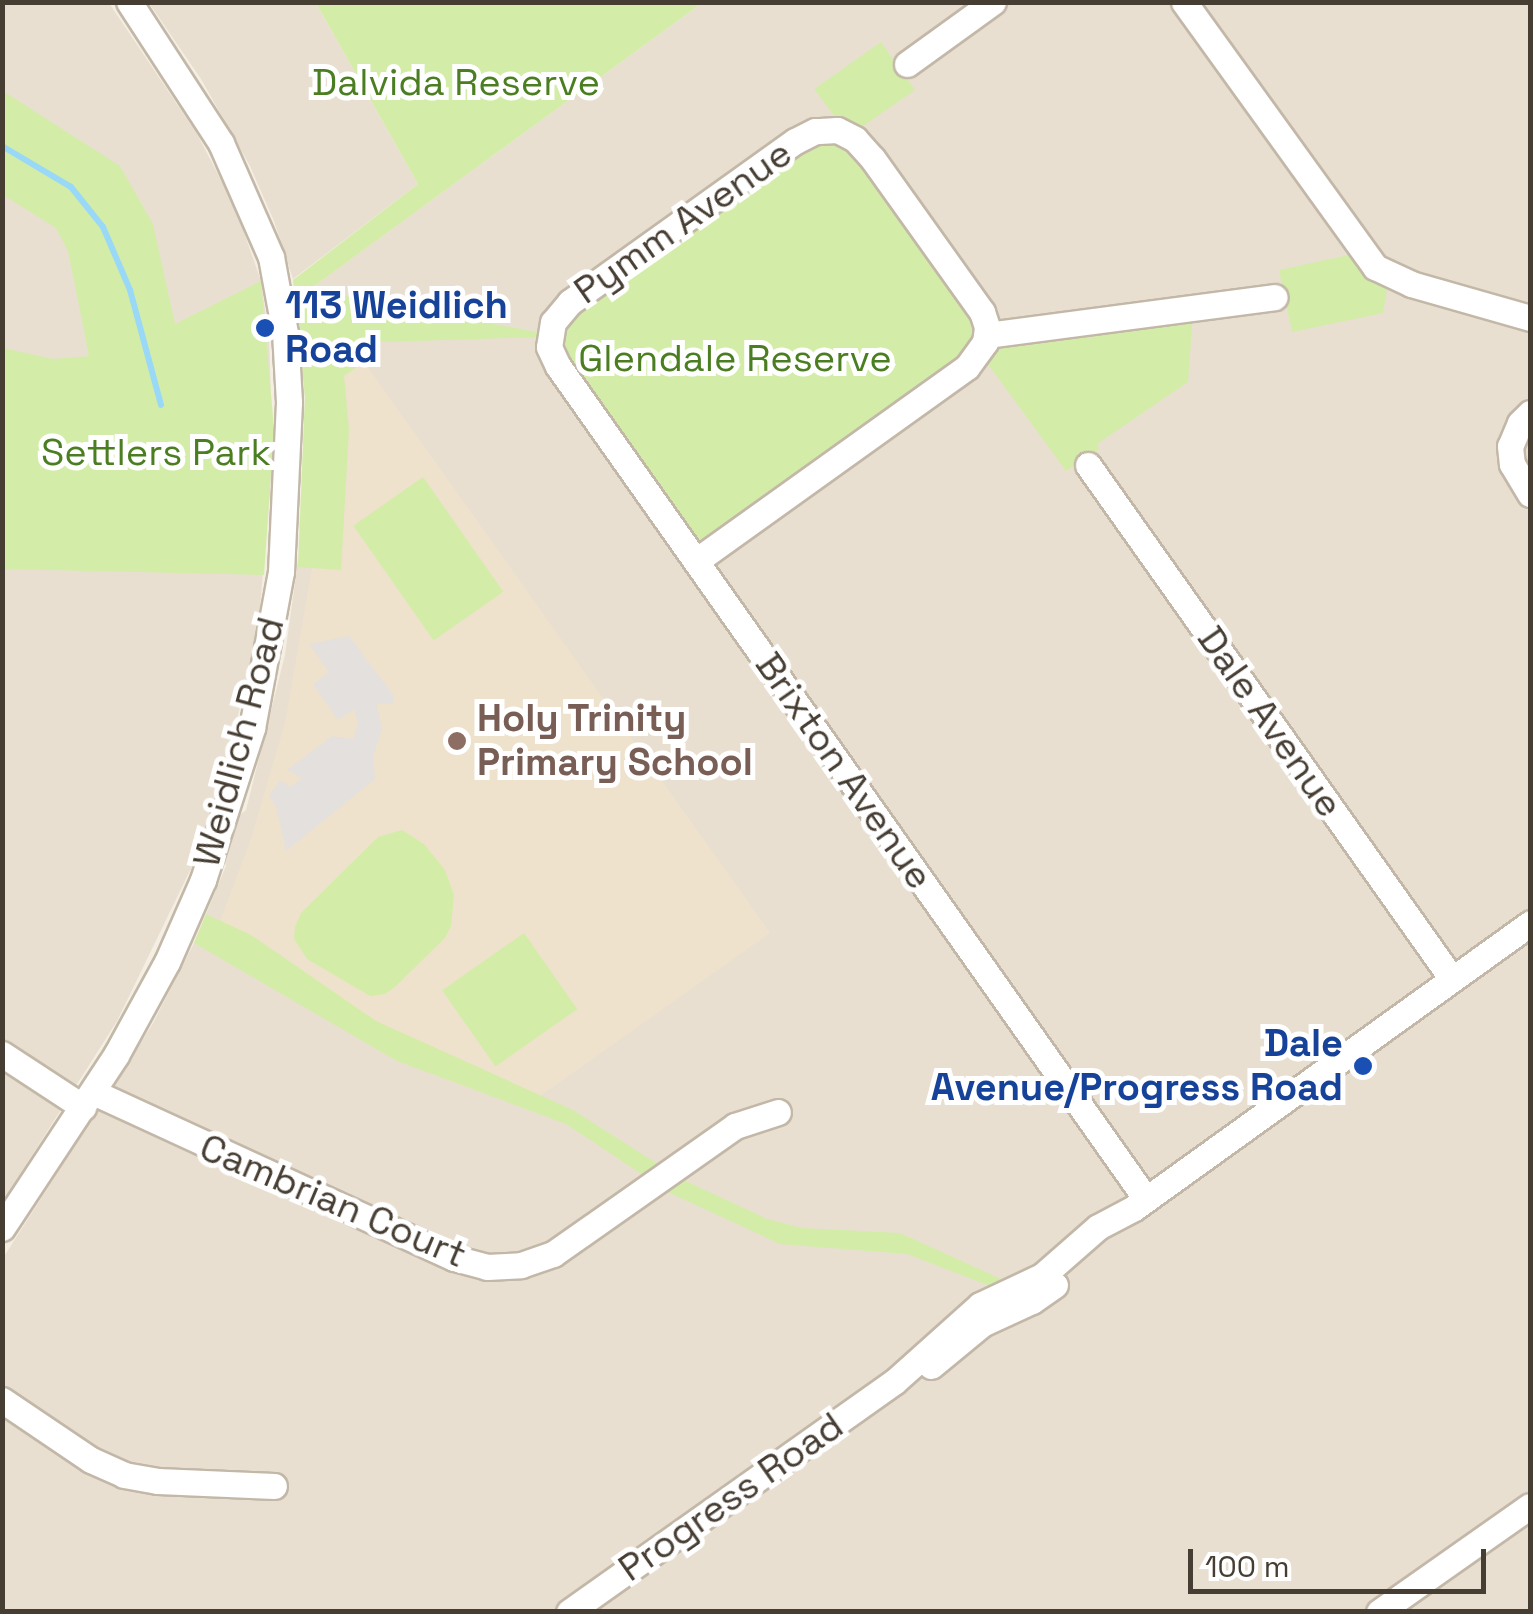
<!DOCTYPE html>
<html>
<head>
<meta charset="utf-8">
<style>
  body { margin:0 }
  #map { position:relative; width:1533px; height:1614px; overflow:hidden; background:#f4eee3; font-family:"Space Grotesk",sans-serif }
  div>[style] { position:absolute }
  .residential>* { inset:0; background:#e8dfd1 }
  .education>* { inset:0; background:#eee2cc }
  .green>* { inset:0; background:#d3eda8; transform-origin:0 0 }
  .parking>* { inset:0; background:#e4e0dd }
  .stream>* { height:6px; margin:-3px; padding:0 3px; transform-origin:3px; border-radius:3px; background:#99d8f7 }
  .roads { filter:drop-shadow(2px 0 #c3b8a8) drop-shadow(-2px 0 #c3b8a8) drop-shadow(0 2px #c3b8a8) drop-shadow(0 -2px #c3b8a8) }
  .minor>* { height:25px; margin:-12.5px; padding:0 12.5px; transform-origin:12.5px; border-radius:12.5px; background:#fff }
  .dots>* { width:28px; height:28px; translate:-50% -50%; box-sizing:border-box; border:5px solid #fff; border-radius:50% }
  span { translate:-50% -50%; white-space:nowrap; text-align:center; line-height:1.15; -webkit-text-stroke:10px #fff; paint-order:stroke }
  .park-label { font-size:38px; color:#4b7e21 }
  .street-label { font-size:38px; color:#463d33 }
  .transit-label { font-size:38px; color:#164399; font-weight:700 }
  .left { translate:0 -50%; text-align:left }
  .right { translate:-100% -50%; text-align:right }
  .education-label { font-size:38px; color:#785e54; font-weight:700 }
  .frame { position:absolute; inset:0; border:5px solid #463d33; pointer-events:none }
  .scale { position:absolute; left:1188px; top:1549px; width:298px; height:45px; box-sizing:border-box; border:5px solid #463d33; border-top:0; padding-left:12px; font-size:30px; line-height:35px; white-space:nowrap; color:#463d33; -webkit-text-stroke:8px #fff; paint-order:stroke }
</style>
</head>
<body>
<div id="map">
  <div class="residential">
    <div style="clip-path:polygon(3px 3px,109px 3px,197px 134px,235px 207px,261px 281px,269px 338px,273px 458px,259px 618px,232px 743px,211px 813px,214px 821px,117px 1021px,3px 1201px)"></div>
    <div style="clip-path:polygon(149px 3px,316px 3px,418px 184px,293px 279px,274px 221px,250px 166px,201px 79px)"></div>
    <div style="clip-path:polygon(702px 3px,1530px 3px,1530px 1611px,3px 1612px,3px 1258px,152px 1025px,194px 943px,226px 866px,223px 857px,236px 818px,246px 810px,285px 655px,301px 539px,305px 397px,296px 299px)"></div>
  </div>
  <div class="education">
    <div style="clip-path:polygon(364px 362px,770px 933px,540px 1096px,376px 1021px,339px 1000px,280px 954px,220px 921px,250px 842px,285px 723px,312px 568px,341px 569px,349px 429px,344px 375px)"></div>
  </div>
  <div class="green">
    <div style="clip-path:polygon(316px 3px,702px 3px,310px 289px,542px 333px,542px 337px,350px 343px,364px 362px,344px 376px,349px 429px,341px 570px,298px 567px,305px 397px,293px 280px,418px 184px)"></div>
    <div style="clip-path:polygon(881px 42px,915px 90px,856px 131px,839px 122px,814px 89px)"></div>
    <div style="clip-path:polygon(3px 91px,120px 166px,153px 224px,175px 324px,261px 281px,274px 428px,264px 575px,3px 569px,3px 348px,53px 359px,89px 356px,68px 251px,56px 228px,3px 195px)"></div>
    <div style="clip-path:polygon(813px 140px,846px 142px,978px 323px,973px 351px,707px 542px,700px 542px,562px 361px,560px 324px)"></div>
    <div style="clip-path:polygon(1353px 254px,1388px 284px,1383px 313px,1292px 332px,1279px 270px)"></div>
    <div style="clip-path:polygon(1193px 314px,1188px 382px,1097px 444px,1099px 449px,1066px 471px,985px 360px,1005px 343px)"></div>
    <div style="left:423px;top:477px;width:140px;height:85px;rotate:55deg"></div>
    <div style="clip-path:polygon(402px 830px,424px 844px,445px 870px,454px 895px,451px 926px,445px 938px,395px 987px,385px 994px,370px 996px,307px 959px,294px 939px,295px 927px,301px 913px,378px 837px)"></div>
    <div style="clip-path:polygon(206px 914px,251px 935px,376px 1021px,573px 1110px,664px 1168px,649px 1179px,566px 1124px,397px 1061px,194px 943px)"></div>
    <div style="left:524px;top:933px;width:93px;height:100px;rotate:55deg"></div>
    <div style="clip-path:polygon(675px 1176px,767px 1219px,802px 1228px,900px 1233px,1012px 1284px,998px 1289px,907px 1254px,780px 1244px,659px 1188px)"></div>
  </div>
  <div class="parking">
    <div style="clip-path:polygon(349px 636px,394px 696px,393px 704px,377px 704px,382px 729px,373px 757px,375px 779px,286px 851px,276px 806px,269px 796px,280px 780px,290px 787px,302px 778px,287px 770px,332px 736px,353px 739px,358px 723px,354px 709px,338px 720px,313px 684px,329px 672px,309px 644px)"></div>
  </div>
  <div class="stream">
    <div style="left:2px;top:146px;width:80px;rotate:30.7deg"></div>
    <div style="left:71px;top:187px;width:51px;rotate:51.3deg"></div>
    <div style="left:103px;top:227px;width:69px;rotate:66.8deg"></div>
    <div style="left:130px;top:290px;width:119px;rotate:74.9deg"></div>
  </div>
  <div class="roads">
    <div class="minor">
      <div style="left:1184px;top:2px;width:327px;rotate:54.2deg"></div>
      <div style="left:1375px;top:267px;width:40px;rotate:25deg"></div>
      <div style="left:1411px;top:284px;width:124px;rotate:15.9deg"></div>
      <div style="left:907px;top:64px;width:106px;rotate:-35.8deg"></div>
      <div style="left:987px;top:335px;width:290px;rotate:-7.5deg"></div>
      <div style="left:1530px;top:413px;width:14px;rotate:135deg"></div>
      <div style="left:1520px;top:423px;width:25px;rotate:113deg"></div>
      <div style="left:1510px;top:446px;width:18px;rotate:84deg"></div>
      <div style="left:1512px;top:464px;width:35px;rotate:59deg"></div>
      <div style="left:1088px;top:465px;width:630px;rotate:54.69deg"></div>
      <div style="left:696px;top:561px;width:333px;rotate:-35.6deg"></div>
      <div style="left:967px;top:367px;width:31px;rotate:-54deg"></div>
      <div style="left:985px;top:342px;width:15px;rotate:-82deg"></div>
      <div style="left:987px;top:327px;width:16px;rotate:-108deg"></div>
      <div style="left:982px;top:312px;width:189px;rotate:-125.5deg"></div>
      <div style="left:872px;top:158px;width:25px;rotate:-132deg"></div>
      <div style="left:855px;top:139px;width:20px;rotate:-153deg"></div>
      <div style="left:837px;top:130px;width:22px;rotate:177deg"></div>
      <div style="left:815px;top:131px;width:22px;rotate:153deg"></div>
      <div style="left:795px;top:141px;width:277px;rotate:144.4deg"></div>
      <div style="left:570px;top:302px;width:26px;rotate:130deg"></div>
      <div style="left:553px;top:322px;width:25px;rotate:99deg"></div>
      <div style="left:549px;top:347px;width:21px;rotate:65deg"></div>
      <div style="left:558px;top:366px;width:1020px;rotate:54.78deg"></div>
      <div style="left:2px;top:1054px;width:97px;rotate:33.2deg"></div>
      <div style="left:93px;top:1092px;width:397px;rotate:24.7deg"></div>
      <div style="left:454px;top:1258px;width:34px;rotate:15deg"></div>
      <div style="left:487px;top:1267px;width:34px;rotate:-3deg"></div>
      <div style="left:521px;top:1265px;width:34px;rotate:-19deg"></div>
      <div style="left:553px;top:1254px;width:223px;rotate:-35.1deg"></div>
      <div style="left:735px;top:1126px;width:45px;rotate:-18deg"></div>
      <div style="left:2px;top:1228px;width:207px;rotate:-56.6deg"></div>
      <div style="left:116px;top:1055px;width:106px;rotate:-61.3deg"></div>
      <div style="left:167px;top:962px;width:90px;rotate:-66.3deg"></div>
      <div style="left:203px;top:880px;width:160px;rotate:-72.1deg"></div>
      <div style="left:252px;top:728px;width:159px;rotate:-79.5deg"></div>
      <div style="left:281px;top:572px;width:170px;rotate:-87.3deg"></div>
      <div style="left:289px;top:402px;width:69px;rotate:-93.3deg"></div>
      <div style="left:285px;top:333px;width:77px;rotate:-100.4deg"></div>
      <div style="left:271px;top:257px;width:124px;rotate:-113.7deg"></div>
      <div style="left:221px;top:143px;width:168px;rotate:-123.1deg"></div>
      <div style="left:931px;top:1366px;width:66px;rotate:-39.5deg"></div>
      <div style="left:982px;top:1324px;width:55px;rotate:-24.7deg"></div>
      <div style="left:1032px;top:1301px;width:28px;rotate:-35deg"></div>
      <div style="left:2px;top:1400px;width:107px;rotate:34deg"></div>
      <div style="left:91px;top:1460px;width:36px;rotate:24deg"></div>
      <div style="left:124px;top:1475px;width:35px;rotate:10deg"></div>
      <div style="left:158px;top:1481px;width:116px;rotate:2.5deg"></div>
      <div style="left:569px;top:1612px;width:398px;rotate:-35.3deg"></div>
      <div style="left:894px;top:1382px;width:115px;rotate:-41.8deg"></div>
      <div style="left:980px;top:1305px;width:68px;rotate:-25.1deg"></div>
      <div style="left:1042px;top:1276px;width:74px;rotate:-41.2deg"></div>
      <div style="left:1098px;top:1227px;width:41px;rotate:-27.8deg"></div>
      <div style="left:1134px;top:1208px;width:488px;rotate:-35.7deg"></div>
      <div style="left:1379px;top:1612px;width:184px;rotate:-35.1deg"></div>
    </div>
  </div>
  <div class="dots">
    <div style="left:265px;top:328px;background:#1a4fb4"></div>
    <div style="left:457px;top:741px;background:#8d6e63"></div>
    <div style="left:1363px;top:1066px;background:#1a4fb4"></div>
  </div>
  <div class="park-label">
    <span style="left:456px;top:83px">Dalvida Reserve</span>
    <span style="left:735px;top:359px">Glendale Reserve</span>
    <span style="left:156px;top:453px">Settlers Park</span>
  </div>
  <div class="street-label">
    <span style="left:683px;top:222px;rotate:-35deg">Pymm Avenue</span>
    <span style="left:1270px;top:722px;rotate:55deg">Dale Avenue</span>
    <span style="left:239px;top:742px;rotate:-75deg">Weidlich Road</span>
    <span style="left:844px;top:771px;rotate:55deg">Brixton Avenue</span>
    <span style="left:333px;top:1201px;rotate:23deg">Cambrian Court</span>
    <span style="left:731px;top:1497px;rotate:-35deg">Progress Road</span>
  </div>
  <div class="transit-label">
    <span class="left" style="left:285px;top:328px">113 Weidlich<br>Road</span>
    <span class="right" style="left:1343px;top:1066px">Dale<br>Avenue/Progress Road</span>
  </div>
  <div class="education-label">
    <span class="left" style="left:477px;top:741px">Holy Trinity<br>Primary School</span>
  </div>
  <div class="frame"></div>
  <div class="scale">100 m</div>
</div>
</body>
</html>
